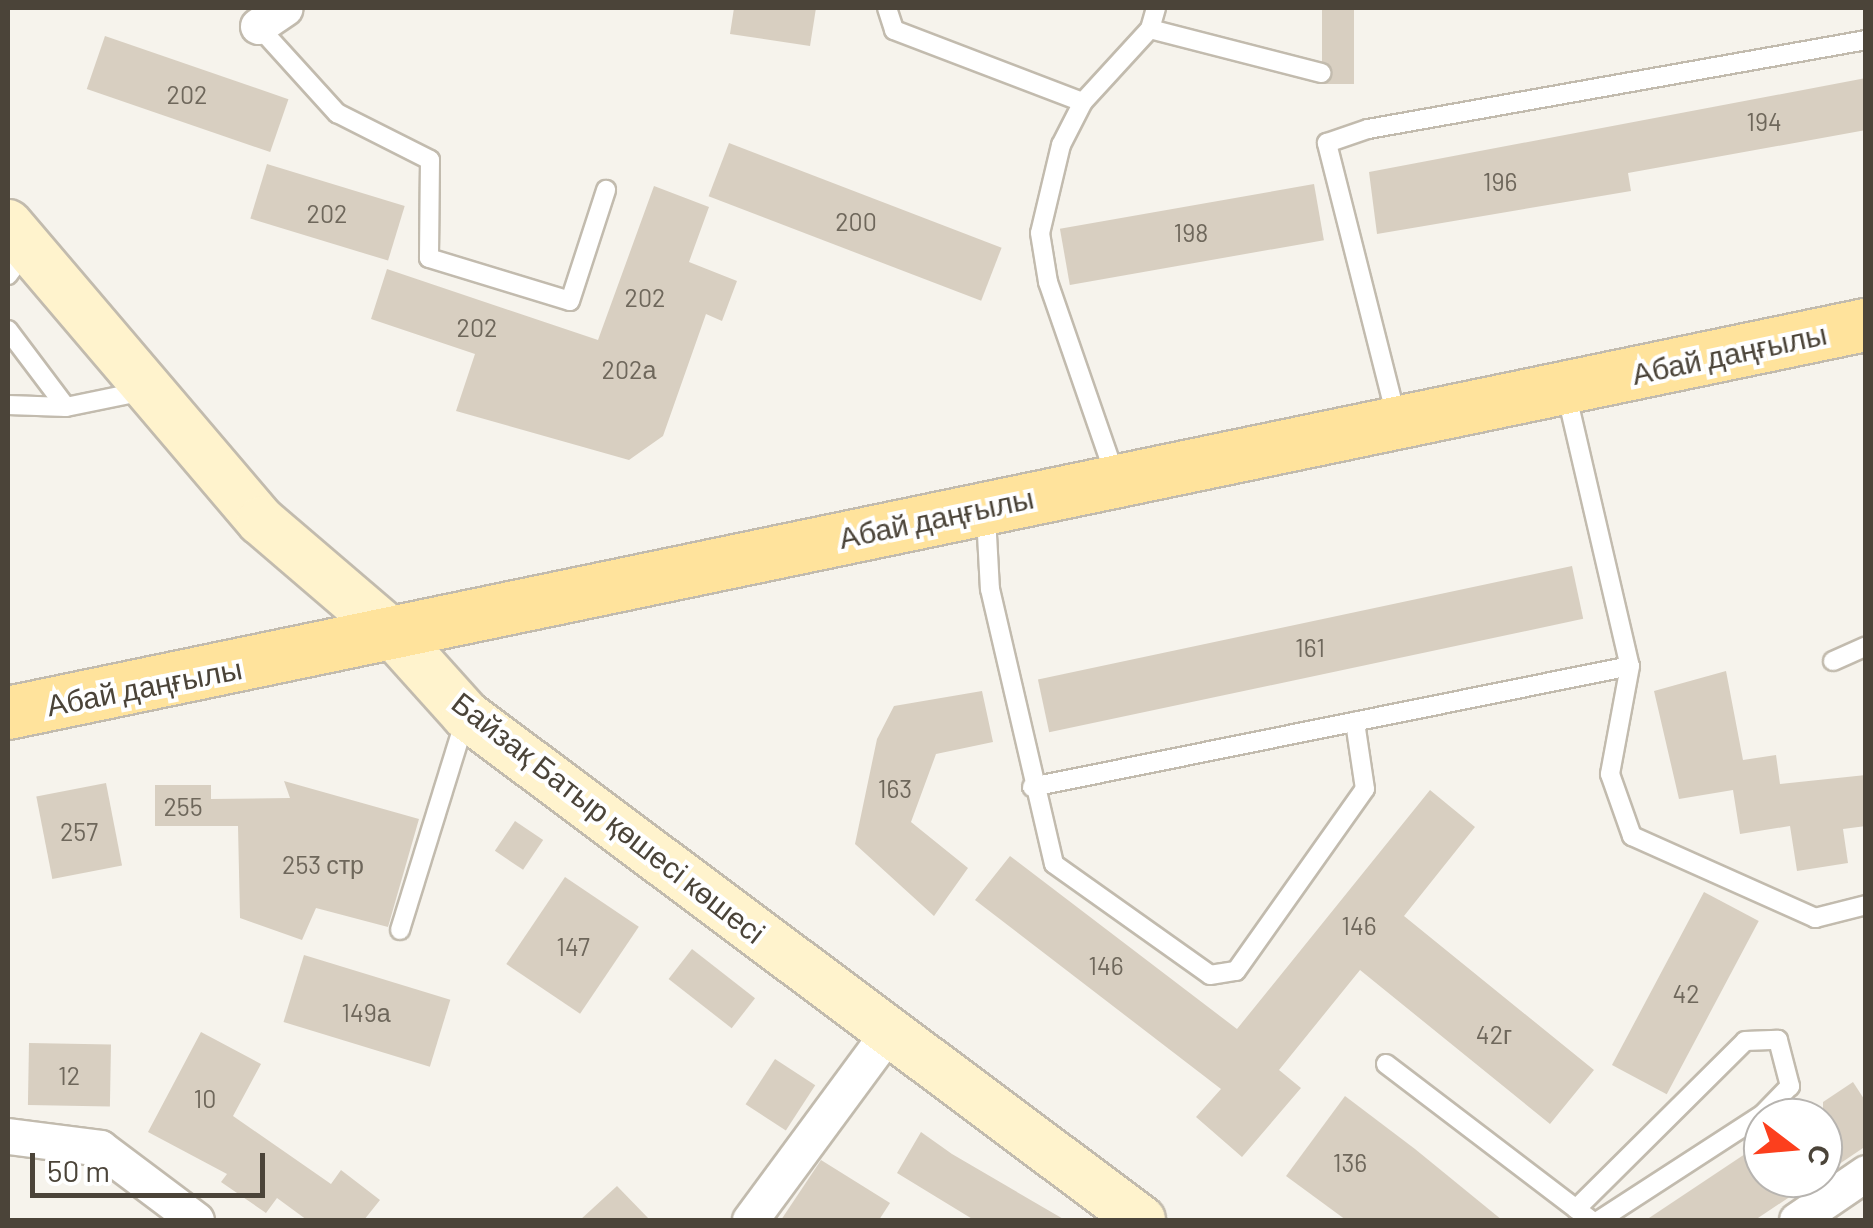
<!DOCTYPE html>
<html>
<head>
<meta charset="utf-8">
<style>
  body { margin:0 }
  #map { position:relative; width:1873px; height:1228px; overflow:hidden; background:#f6f3ec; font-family:Barlow,sans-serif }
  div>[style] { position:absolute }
  .building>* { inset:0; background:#d8cfc1; transform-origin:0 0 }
  .roads { filter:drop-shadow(2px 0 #c2bbae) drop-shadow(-2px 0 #c2bbae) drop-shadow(0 2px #c2bbae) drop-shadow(0 -2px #c2bbae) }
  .service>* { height:18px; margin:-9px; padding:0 9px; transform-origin:9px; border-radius:9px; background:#fff }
  .minor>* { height:35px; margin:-17.5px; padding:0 17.5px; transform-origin:17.5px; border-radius:17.5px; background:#fff }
  .secondary>* { height:48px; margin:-24px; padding:0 24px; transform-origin:24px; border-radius:24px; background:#fff3cd }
  .primary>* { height:52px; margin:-26px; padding:0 26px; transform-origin:26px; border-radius:26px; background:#ffe39c }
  span { translate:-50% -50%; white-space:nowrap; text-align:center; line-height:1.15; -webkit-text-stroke:8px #fff; paint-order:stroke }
  .number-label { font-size:25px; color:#6e675b }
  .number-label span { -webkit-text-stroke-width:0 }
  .street-label { font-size:30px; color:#4b4439 }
  .frame { position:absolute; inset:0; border:10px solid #4b4439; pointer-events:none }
  .north { position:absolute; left:1743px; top:1098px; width:100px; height:100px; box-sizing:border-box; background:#fff; border:2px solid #b7b4b0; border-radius:50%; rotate:106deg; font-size:28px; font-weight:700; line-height:40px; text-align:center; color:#4b4439 }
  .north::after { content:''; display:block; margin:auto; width:35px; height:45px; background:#fc3f1d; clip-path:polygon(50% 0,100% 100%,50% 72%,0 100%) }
  .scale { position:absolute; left:30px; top:1153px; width:235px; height:45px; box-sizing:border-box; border:5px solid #4b4439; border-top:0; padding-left:12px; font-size:30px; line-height:35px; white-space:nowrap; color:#4b4439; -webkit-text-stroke:8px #fff; paint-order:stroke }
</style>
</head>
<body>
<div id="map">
  <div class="building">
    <div style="clip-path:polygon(734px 8px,816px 8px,810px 46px,730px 34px)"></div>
    <div style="left:1322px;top:8px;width:32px;height:76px"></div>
    <div style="left:105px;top:36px;width:194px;height:56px;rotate:19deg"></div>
    <div style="clip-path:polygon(1866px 78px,1866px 130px,1628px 173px,1631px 191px,1377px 234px,1369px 172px)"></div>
    <div style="left:729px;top:143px;width:292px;height:57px;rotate:21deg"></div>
    <div style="left:267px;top:164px;width:144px;height:57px;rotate:17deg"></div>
    <div style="left:1314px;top:184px;width:57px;height:258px;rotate:80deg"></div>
    <div style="clip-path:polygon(654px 186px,709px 207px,689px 262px,737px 281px,722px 321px,706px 314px,663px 436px,629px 460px,456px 411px,475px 354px,371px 319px,387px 269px,598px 340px)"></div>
    <div style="left:1572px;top:566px;width:54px;height:546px;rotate:78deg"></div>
    <div style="clip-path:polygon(1726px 671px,1743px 760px,1776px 755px,1780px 784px,1866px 775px,1866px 826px,1843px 829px,1848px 863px,1797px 871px,1790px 826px,1740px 834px,1733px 790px,1679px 799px,1654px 691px)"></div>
    <div style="clip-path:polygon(982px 691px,993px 742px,936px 754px,911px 822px,968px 868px,934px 916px,855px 844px,877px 739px,894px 706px)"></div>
    <div style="clip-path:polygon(284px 781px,419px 819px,388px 927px,316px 908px,302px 940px,240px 918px,238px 826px,155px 826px,155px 785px,211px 785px,211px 799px,290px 798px)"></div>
    <div style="left:106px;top:783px;width:84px;height:71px;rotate:79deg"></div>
    <div style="clip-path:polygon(1430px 790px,1475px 827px,1404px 916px,1594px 1070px,1550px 1124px,1360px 970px,1279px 1070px,1301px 1088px,1242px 1157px,1196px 1117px,1221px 1089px,975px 900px,1010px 856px,1237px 1029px)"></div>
    <div style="left:515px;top:821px;width:34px;height:36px;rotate:34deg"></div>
    <div style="left:565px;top:877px;width:89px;height:105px;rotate:34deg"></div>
    <div style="left:1704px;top:892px;width:62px;height:196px;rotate:28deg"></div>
    <div style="left:692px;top:949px;width:80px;height:38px;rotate:38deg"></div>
    <div style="left:304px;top:955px;width:153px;height:70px;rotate:17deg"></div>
    <div style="clip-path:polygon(201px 1032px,261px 1064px,233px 1116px,331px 1184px,341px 1170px,380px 1200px,364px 1220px,307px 1220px,277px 1198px,266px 1213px,221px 1182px,227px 1174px,148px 1132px)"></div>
    <div style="left:29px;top:1043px;width:82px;height:62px;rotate:1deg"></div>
    <div style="left:775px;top:1059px;width:48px;height:54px;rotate:33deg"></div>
    <div style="clip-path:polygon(1853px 1082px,1866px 1102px,1866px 1146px,1823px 1175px,1823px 1102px)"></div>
    <div style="clip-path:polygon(1345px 1096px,1415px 1149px,1502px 1220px,1346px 1220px,1286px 1176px)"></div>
    <div style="clip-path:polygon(921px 1132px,952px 1154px,1065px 1220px,974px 1220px,897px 1173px)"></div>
    <div style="clip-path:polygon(1763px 1142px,1763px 1178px,1818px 1178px,1755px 1220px,1646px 1220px)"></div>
    <div style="clip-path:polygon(821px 1160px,890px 1203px,879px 1220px,781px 1220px)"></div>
    <div style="clip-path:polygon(617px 1186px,650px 1220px,580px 1220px)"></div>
  </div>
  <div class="roads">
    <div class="service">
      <div style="left:887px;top:8px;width:23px;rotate:72deg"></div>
      <div style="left:894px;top:30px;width:202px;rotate:20.9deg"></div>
      <div style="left:1083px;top:102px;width:99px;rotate:-47.5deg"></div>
      <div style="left:1150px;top:29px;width:177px;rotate:14.4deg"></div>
      <div style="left:258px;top:26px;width:118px;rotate:47.8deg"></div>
      <div style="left:337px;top:113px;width:104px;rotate:26.8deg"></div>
      <div style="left:430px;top:160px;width:98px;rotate:90.6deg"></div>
      <div style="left:429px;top:258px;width:147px;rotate:17deg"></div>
      <div style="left:570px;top:301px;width:117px;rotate:-72deg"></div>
      <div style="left:1150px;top:29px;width:22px;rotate:-74deg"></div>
      <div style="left:1083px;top:102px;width:48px;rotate:117.1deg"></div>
      <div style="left:1061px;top:145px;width:90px;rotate:103.4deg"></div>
      <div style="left:1040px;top:233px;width:50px;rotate:80.7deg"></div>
      <div style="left:1048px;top:282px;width:205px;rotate:70.9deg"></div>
      <div style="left:8px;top:275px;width:32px;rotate:-54deg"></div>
      <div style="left:8px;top:330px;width:96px;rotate:53deg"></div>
      <div style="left:1566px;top:392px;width:281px;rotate:76.9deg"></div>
      <div style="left:1630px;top:666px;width:110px;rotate:100.5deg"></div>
      <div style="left:1610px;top:774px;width:66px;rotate:70.5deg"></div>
      <div style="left:1632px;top:836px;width:201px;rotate:24.1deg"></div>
      <div style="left:1815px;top:918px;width:53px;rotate:-14.3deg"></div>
      <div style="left:8px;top:405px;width:58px;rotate:2deg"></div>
      <div style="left:66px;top:407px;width:80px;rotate:-11.6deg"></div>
      <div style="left:1397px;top:420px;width:286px;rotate:-104.2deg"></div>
      <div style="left:1327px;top:143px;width:43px;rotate:-18.9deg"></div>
      <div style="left:1368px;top:129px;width:506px;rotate:-10.13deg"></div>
      <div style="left:986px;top:516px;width:73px;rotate:86.9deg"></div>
      <div style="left:990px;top:589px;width:282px;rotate:76.9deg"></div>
      <div style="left:1054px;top:864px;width:191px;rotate:35.4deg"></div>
      <div style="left:1210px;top:975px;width:26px;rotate:-9deg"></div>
      <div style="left:1236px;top:971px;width:223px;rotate:-54.7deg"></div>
      <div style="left:1365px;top:789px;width:68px;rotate:-98.5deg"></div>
      <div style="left:1833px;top:661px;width:36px;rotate:-24deg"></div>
      <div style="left:1032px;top:787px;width:610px;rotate:-11.44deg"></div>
      <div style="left:400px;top:930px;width:220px;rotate:-72.8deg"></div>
      <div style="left:1386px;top:1064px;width:258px;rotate:37.3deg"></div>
      <div style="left:1576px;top:1209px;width:238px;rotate:-44.8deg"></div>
      <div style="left:1745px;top:1041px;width:33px;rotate:-2deg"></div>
      <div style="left:1778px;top:1040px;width:48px;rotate:75.4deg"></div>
      <div style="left:1790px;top:1086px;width:39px;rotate:134deg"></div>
      <div style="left:1763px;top:1114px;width:194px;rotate:147deg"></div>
    </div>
    <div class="minor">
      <div style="left:258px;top:26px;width:32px;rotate:-34deg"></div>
      <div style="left:8px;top:1136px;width:93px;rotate:7.4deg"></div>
      <div style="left:100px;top:1148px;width:120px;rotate:36.9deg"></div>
      <div style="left:750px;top:1220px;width:236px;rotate:-53.6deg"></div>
      <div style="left:1797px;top:1220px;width:83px;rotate:-34.3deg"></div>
    </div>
    <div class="secondary">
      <div style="left:8px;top:224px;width:390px;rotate:49.6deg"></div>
      <div style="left:261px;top:521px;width:175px;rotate:40.6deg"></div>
      <div style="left:394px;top:635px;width:108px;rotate:48deg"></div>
      <div style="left:466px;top:715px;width:843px;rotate:36.8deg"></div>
    </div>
    <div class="primary">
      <div style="left:8px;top:713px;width:1898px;rotate:-11.8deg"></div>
    </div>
  </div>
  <div class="number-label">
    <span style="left:187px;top:94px">202</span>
    <span style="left:1764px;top:121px">194</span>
    <span style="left:1500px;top:181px">196</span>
    <span style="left:327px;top:213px">202</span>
    <span style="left:856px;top:221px">200</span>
    <span style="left:1191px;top:232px">198</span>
    <span style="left:645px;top:297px">202</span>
    <span style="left:477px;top:327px">202</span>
    <span style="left:629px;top:369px">202а</span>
    <span style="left:1310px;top:647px">161</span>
    <span style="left:895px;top:788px">163</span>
    <span style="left:183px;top:806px">255</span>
    <span style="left:79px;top:831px">257</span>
    <span style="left:323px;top:864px">253 стр</span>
    <span style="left:1359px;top:925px">146</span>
    <span style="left:573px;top:946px">147</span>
    <span style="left:1106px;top:965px">146</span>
    <span style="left:1686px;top:993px">42</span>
    <span style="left:366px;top:1012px">149а</span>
    <span style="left:1494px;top:1034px">42г</span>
    <span style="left:69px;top:1075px">12</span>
    <span style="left:205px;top:1098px">10</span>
    <span style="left:1350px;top:1162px">136</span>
  </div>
  <div class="street-label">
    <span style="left:1729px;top:353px;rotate:-12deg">Абай даңғылы</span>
    <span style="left:936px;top:517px;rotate:-12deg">Абай даңғылы</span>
    <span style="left:144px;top:686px;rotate:-11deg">Абай даңғылы</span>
    <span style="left:609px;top:817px;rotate:38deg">Байзақ Батыр қөшесі көшесі</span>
  </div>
  <div class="frame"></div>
  <div class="north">С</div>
  <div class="scale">50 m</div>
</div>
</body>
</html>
